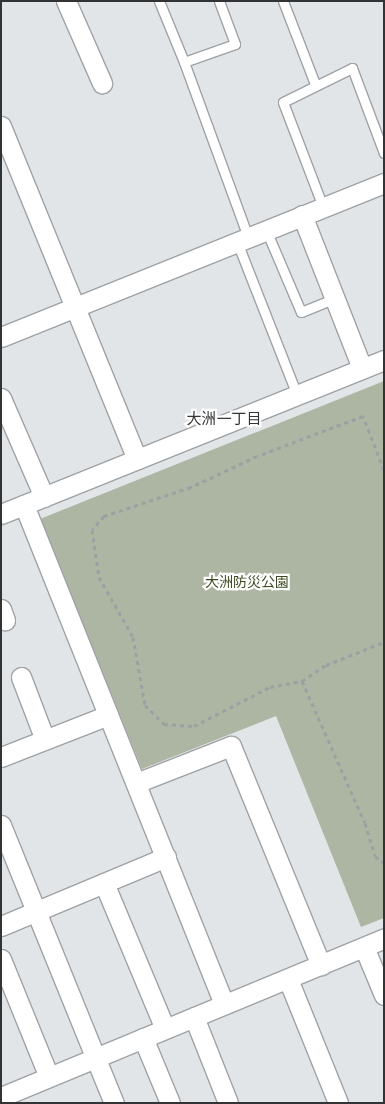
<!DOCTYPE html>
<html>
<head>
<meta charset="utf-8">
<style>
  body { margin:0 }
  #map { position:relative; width:385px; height:1104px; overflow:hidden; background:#e1e5e7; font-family:Signika,"Noto Sans JP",sans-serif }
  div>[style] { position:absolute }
  .green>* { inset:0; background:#adb5a3 }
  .path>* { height:3px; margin-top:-1.5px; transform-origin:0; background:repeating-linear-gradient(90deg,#9da0a2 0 4px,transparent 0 8px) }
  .roads { filter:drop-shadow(1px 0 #9fa2a5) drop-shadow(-1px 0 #9fa2a5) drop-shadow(0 1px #9fa2a5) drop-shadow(0 -1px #9fa2a5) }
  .lane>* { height:9px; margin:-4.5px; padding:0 4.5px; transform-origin:4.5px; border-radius:4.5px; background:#fff }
  .street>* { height:19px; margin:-9.5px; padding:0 9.5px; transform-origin:9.5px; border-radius:9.5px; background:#fff }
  span { translate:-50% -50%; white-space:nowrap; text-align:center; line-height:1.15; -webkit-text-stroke:4.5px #fff; paint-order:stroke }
  .park-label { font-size:14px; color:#3c4c20 }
  .neighbourhood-label { font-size:15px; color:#323436 }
  .frame { position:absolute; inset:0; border:2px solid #313334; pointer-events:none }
</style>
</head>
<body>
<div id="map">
  <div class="green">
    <div style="clip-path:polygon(384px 381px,384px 918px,361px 927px,276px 716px,142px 769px,40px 519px)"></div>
  </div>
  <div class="path">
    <div style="left:384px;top:470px;width:58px;rotate:-111.3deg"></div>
    <div style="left:363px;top:416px;width:113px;rotate:159.3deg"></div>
    <div style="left:257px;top:456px;width:73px;rotate:154.8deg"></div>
    <div style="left:191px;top:487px;width:92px;rotate:161.6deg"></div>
    <div style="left:104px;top:516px;width:18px;rotate:131deg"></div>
    <div style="left:92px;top:530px;width:48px;rotate:81.5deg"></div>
    <div style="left:99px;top:577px;width:69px;rotate:60.5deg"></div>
    <div style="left:133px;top:637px;width:69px;rotate:80deg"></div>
    <div style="left:145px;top:705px;width:27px;rotate:45deg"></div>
    <div style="left:164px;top:724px;width:30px;rotate:4deg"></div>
    <div style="left:194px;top:726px;width:85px;rotate:-27.2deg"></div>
    <div style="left:270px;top:687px;width:33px;rotate:-11deg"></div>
    <div style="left:302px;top:681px;width:155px;rotate:66.1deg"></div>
    <div style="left:365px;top:823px;width:34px;rotate:73deg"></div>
    <div style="left:375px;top:856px;width:11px;rotate:38deg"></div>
    <div style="left:302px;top:681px;width:29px;rotate:-34deg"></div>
    <div style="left:326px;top:665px;width:62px;rotate:-21.6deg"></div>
  </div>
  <div class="roads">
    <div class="lane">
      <div style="left:159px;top:1px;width:66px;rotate:67.7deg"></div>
      <div style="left:184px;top:62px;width:54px;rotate:-19.4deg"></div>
      <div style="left:235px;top:44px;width:46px;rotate:-110.4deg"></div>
      <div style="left:283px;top:1px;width:89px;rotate:68.9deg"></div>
      <div style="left:184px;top:62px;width:186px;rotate:69.9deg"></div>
      <div style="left:323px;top:207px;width:112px;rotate:-110.9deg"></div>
      <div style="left:283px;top:102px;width:77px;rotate:-26.2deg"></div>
      <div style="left:352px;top:68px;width:91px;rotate:69.4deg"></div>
      <div style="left:266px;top:230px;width:89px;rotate:66.9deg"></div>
      <div style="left:301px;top:312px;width:37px;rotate:-22deg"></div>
      <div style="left:237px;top:242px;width:164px;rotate:68.6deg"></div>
    </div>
    <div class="street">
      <div style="left:66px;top:1px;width:90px;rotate:66.3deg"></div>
      <div style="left:1px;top:126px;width:360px;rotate:67.8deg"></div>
      <div style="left:302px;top:215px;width:164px;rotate:68.6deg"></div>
      <div style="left:1px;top:337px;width:413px;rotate:-21.9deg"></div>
      <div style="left:1px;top:398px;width:108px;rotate:66.5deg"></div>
      <div style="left:24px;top:505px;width:538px;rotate:68.16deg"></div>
      <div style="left:1px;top:514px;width:413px;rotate:-21.9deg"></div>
      <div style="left:1px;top:609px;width:12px;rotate:70deg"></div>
      <div style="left:21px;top:677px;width:67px;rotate:69.1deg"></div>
      <div style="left:1px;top:757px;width:115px;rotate:-21.4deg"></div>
      <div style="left:136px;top:783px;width:102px;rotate:-21.3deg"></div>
      <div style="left:231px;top:746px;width:237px;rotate:67.7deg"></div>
      <div style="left:1px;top:825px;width:300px;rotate:67.9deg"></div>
      <div style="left:104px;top:883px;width:158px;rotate:67.3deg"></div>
      <div style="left:1px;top:926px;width:179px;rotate:-22.7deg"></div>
      <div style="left:364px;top:947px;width:52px;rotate:67.4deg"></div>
      <div style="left:1px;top:959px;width:127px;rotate:67.9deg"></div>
      <div style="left:288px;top:979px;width:134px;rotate:68deg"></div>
      <div style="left:194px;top:1017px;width:92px;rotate:68.4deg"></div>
      <div style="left:143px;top:1038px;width:70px;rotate:67.4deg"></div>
      <div style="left:1px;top:1097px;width:415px;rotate:-22.5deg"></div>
    </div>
  </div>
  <div class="park-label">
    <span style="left:247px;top:583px">大洲防災公園</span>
  </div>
  <div class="neighbourhood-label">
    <span style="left:224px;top:420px">大洲一丁目</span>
  </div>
  <div class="frame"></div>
</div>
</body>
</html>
